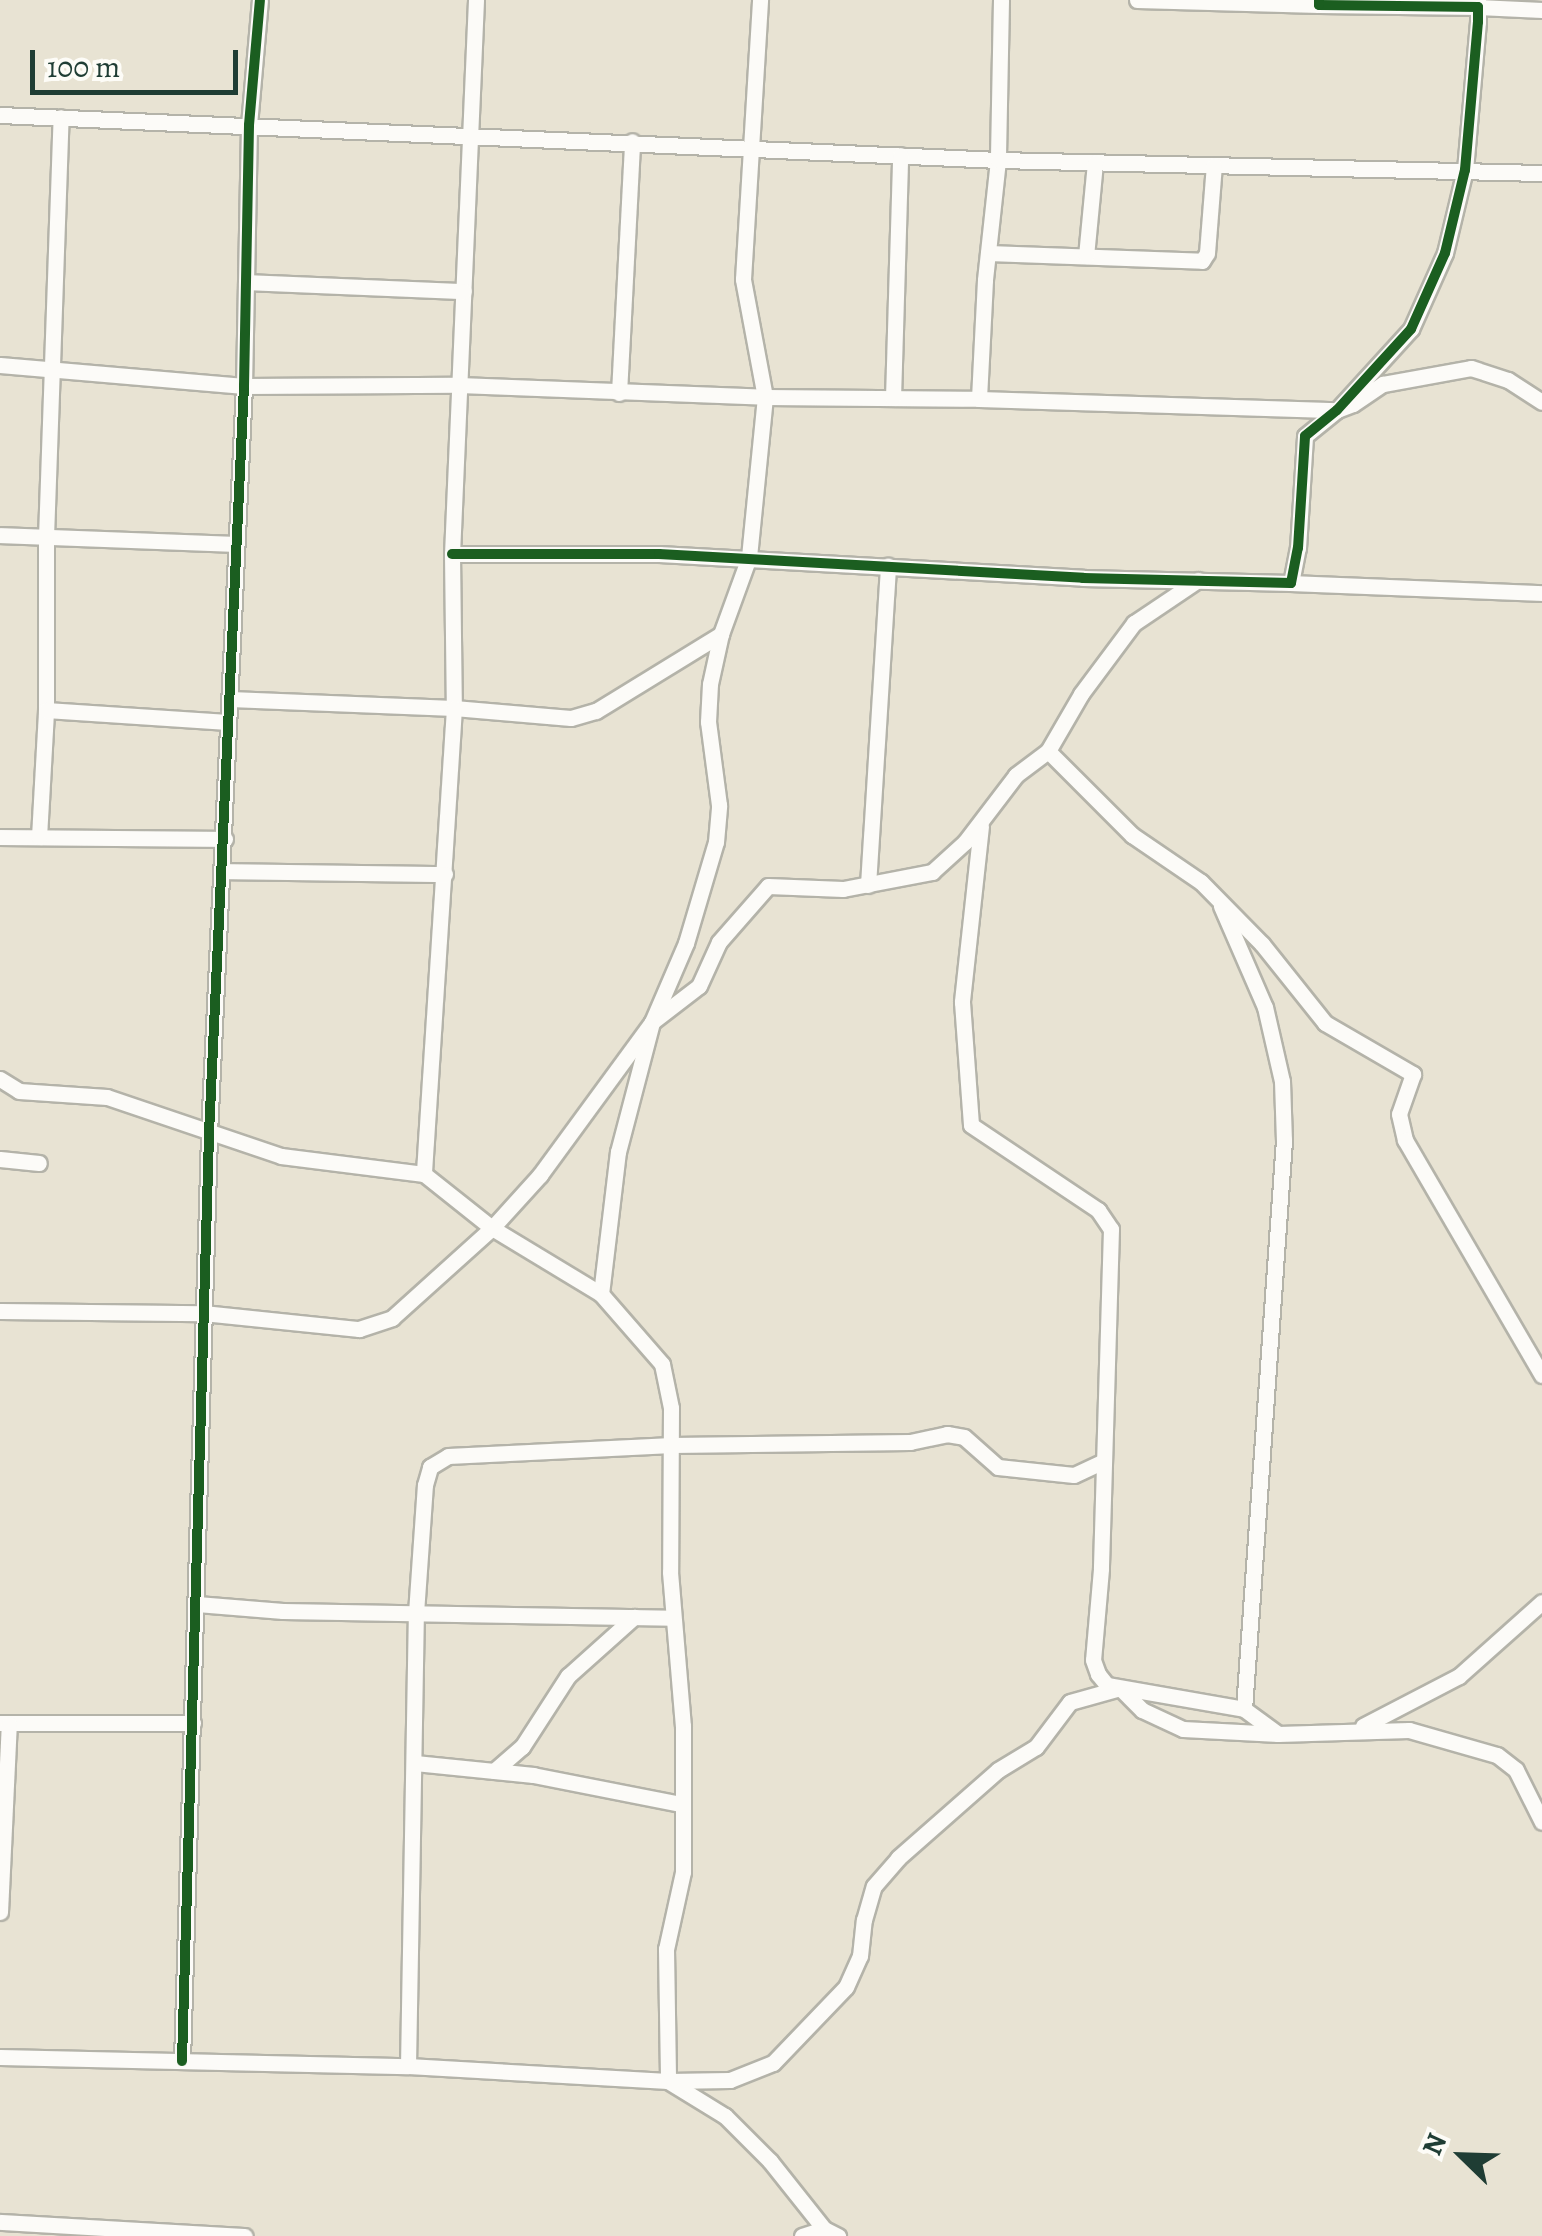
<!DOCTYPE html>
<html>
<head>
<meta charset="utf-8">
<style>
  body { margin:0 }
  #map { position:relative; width:1542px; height:2236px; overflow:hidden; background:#e8e3d3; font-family:Alegreya,serif }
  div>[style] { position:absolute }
  .roads { filter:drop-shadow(2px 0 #b4b3a9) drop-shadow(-2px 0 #b4b3a9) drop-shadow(0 2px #b4b3a9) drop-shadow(0 -2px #b4b3a9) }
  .minor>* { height:15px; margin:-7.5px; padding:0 7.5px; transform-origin:7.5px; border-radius:7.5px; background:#fcfbf8 }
  .cycleway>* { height:10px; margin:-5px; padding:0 5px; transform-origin:5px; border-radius:5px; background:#1b5e20 }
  span { translate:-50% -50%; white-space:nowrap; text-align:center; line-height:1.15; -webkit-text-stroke:8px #fdfcf7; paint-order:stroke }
  .north { position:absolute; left:1412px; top:2106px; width:100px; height:100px; -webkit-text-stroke:8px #fdfcf7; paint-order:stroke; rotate:293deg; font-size:28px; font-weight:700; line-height:40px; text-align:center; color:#1f3d34 }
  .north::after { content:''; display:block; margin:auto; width:35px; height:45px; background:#1f3d34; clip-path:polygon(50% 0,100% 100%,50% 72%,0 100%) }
  .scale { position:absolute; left:30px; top:50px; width:208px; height:45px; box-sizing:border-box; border:5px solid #1f3d34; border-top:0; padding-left:12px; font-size:30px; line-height:35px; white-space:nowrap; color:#1f3d34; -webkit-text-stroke:8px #fdfcf7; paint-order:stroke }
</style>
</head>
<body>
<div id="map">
  <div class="roads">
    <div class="minor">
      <div style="left:476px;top:0;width:555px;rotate:92.48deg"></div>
      <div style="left:452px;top:554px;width:154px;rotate:89.3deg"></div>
      <div style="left:454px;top:708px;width:117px;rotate:4.9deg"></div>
      <div style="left:571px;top:718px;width:26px;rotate:-16deg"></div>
      <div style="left:596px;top:711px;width:147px;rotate:-31.6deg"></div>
      <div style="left:1001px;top:0;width:160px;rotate:91.1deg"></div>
      <div style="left:998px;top:160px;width:121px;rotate:96.2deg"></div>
      <div style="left:985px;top:280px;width:119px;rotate:92.9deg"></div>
      <div style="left:979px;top:399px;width:358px;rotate:1.8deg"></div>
      <div style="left:1337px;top:410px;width:17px;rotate:-21deg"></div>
      <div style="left:1353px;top:404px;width:36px;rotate:-34deg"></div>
      <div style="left:1383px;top:384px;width:89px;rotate:-10.3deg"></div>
      <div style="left:1471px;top:368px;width:39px;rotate:18deg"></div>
      <div style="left:1508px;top:380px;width:40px;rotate:32.9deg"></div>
      <div style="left:1137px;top:0;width:182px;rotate:1.6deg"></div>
      <div style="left:1478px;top:0;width:7px;rotate:90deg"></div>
      <div style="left:1478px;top:7px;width:64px;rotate:2.7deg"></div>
      <div style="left:0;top:115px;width:999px;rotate:2.58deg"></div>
      <div style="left:998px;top:160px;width:544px;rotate:1.37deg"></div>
      <div style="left:988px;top:253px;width:214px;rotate:2.1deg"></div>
      <div style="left:1202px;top:261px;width:9px;rotate:-58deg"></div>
      <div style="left:1207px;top:253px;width:88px;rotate:-85.5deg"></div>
      <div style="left:1086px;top:256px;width:94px;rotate:-84.5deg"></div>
      <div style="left:246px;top:282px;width:218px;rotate:2.4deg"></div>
      <div style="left:0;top:365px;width:245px;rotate:4.9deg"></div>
      <div style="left:244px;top:386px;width:215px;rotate:-0.3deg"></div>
      <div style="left:459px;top:385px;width:306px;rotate:2.2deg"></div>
      <div style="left:765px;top:397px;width:214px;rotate:0.5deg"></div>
      <div style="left:619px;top:393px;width:252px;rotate:-87deg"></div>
      <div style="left:893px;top:398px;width:243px;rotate:-88.3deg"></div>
      <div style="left:0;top:535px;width:236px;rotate:2.2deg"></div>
      <div style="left:452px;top:554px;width:207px"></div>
      <div style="left:659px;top:554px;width:425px;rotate:3.2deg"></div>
      <div style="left:1083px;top:578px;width:208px;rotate:1.4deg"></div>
      <div style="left:1291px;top:583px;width:36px;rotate:-79deg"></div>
      <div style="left:1298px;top:548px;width:112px;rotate:-86.4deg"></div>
      <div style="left:1305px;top:436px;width:41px;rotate:-39.1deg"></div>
      <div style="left:1337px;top:410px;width:110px;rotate:-47.6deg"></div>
      <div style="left:1411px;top:329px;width:83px;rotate:-65.9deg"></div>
      <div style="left:1445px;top:253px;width:85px;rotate:-76.5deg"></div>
      <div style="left:1465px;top:170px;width:149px;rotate:-85deg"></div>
      <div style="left:1478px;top:22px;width:15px;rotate:-90deg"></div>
      <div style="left:1478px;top:7px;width:159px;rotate:-179.3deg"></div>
      <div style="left:1319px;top:5px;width:5px;rotate:-90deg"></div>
      <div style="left:1291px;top:583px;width:251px;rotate:2.3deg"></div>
      <div style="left:230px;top:699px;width:224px;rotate:2.3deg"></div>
      <div style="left:454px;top:708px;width:467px;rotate:93.7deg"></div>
      <div style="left:46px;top:710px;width:173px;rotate:-90deg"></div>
      <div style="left:46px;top:537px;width:420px;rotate:-88deg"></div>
      <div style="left:1048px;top:751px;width:119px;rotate:45deg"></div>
      <div style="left:1132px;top:835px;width:83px;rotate:34.3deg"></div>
      <div style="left:1201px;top:882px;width:87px;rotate:45.5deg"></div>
      <div style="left:1262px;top:944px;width:101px;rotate:51.4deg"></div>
      <div style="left:1325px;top:1023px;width:102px;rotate:30.1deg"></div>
      <div style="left:1413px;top:1074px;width:42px;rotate:109.3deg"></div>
      <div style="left:1399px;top:1114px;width:27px;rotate:77deg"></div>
      <div style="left:1405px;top:1140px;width:272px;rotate:59.8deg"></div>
      <div style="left:981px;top:826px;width:177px;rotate:96.2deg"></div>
      <div style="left:962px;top:1002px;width:123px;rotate:85.8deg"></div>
      <div style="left:971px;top:1125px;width:153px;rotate:33.8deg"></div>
      <div style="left:1098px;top:1210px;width:23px;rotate:56deg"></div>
      <div style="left:1111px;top:1229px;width:340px;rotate:91.7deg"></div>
      <div style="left:1101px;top:1569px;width:91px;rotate:95deg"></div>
      <div style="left:1093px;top:1660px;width:15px;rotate:70deg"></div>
      <div style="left:1098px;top:1674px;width:14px;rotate:51deg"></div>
      <div style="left:1107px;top:1685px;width:139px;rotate:9.9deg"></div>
      <div style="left:1244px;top:1709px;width:42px;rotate:36.3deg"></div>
      <div style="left:1278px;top:1734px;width:131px;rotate:-1.7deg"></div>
      <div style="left:1409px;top:1730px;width:91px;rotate:15.9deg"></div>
      <div style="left:1497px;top:1755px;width:24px;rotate:38deg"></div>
      <div style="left:1516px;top:1770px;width:58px;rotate:63.4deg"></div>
      <div style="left:0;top:837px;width:225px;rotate:0.5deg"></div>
      <div style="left:39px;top:837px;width:127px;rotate:-86.8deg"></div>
      <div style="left:46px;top:710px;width:182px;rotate:3.8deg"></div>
      <div style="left:222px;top:871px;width:223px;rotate:0.8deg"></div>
      <div style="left:868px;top:885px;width:320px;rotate:-86.4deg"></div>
      <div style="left:1221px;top:906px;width:110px;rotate:66.5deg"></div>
      <div style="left:1265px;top:1007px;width:76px;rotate:77.1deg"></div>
      <div style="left:1282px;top:1081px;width:59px;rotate:88.1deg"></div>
      <div style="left:1284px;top:1140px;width:570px;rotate:94.02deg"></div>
      <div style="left:0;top:1079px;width:22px;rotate:32deg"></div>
      <div style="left:19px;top:1091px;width:88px;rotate:3.9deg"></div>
      <div style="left:107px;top:1097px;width:184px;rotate:18.7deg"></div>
      <div style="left:281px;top:1156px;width:144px;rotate:7.2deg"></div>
      <div style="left:424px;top:1174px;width:87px;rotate:38.5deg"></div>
      <div style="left:492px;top:1228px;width:127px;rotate:31.2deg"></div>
      <div style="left:601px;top:1294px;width:93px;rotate:48.9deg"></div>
      <div style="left:662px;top:1364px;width:45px;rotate:78.4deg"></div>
      <div style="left:671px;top:1408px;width:164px;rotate:90.3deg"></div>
      <div style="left:670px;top:1572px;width:155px;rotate:85.2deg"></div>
      <div style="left:683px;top:1726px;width:146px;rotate:90deg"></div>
      <div style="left:683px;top:1872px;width:79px;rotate:102.4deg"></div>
      <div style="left:666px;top:1949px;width:132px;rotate:89.1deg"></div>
      <div style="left:0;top:1159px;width:39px;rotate:6deg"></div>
      <div style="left:601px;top:1294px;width:143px;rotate:-83.2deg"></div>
      <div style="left:618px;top:1152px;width:134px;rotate:-75.3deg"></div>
      <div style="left:652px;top:1022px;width:86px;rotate:-66.7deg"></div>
      <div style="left:686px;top:943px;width:105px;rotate:-73.5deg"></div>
      <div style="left:716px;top:842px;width:37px;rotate:-85deg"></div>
      <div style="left:719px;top:805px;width:84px;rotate:-97.5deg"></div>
      <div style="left:708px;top:722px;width:38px;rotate:-87deg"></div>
      <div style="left:710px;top:684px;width:51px;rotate:-77.6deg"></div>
      <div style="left:721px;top:634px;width:82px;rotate:-70deg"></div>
      <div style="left:749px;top:557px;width:161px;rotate:-84.3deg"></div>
      <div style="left:765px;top:397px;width:120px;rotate:-100.6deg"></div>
      <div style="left:743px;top:279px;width:280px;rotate:-86.5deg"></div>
      <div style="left:0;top:1311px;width:203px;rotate:0.6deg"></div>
      <div style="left:203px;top:1313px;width:157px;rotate:5.9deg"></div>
      <div style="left:359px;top:1329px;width:35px;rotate:-18deg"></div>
      <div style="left:392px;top:1318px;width:135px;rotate:-42deg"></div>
      <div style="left:492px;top:1228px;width:72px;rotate:-47.8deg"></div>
      <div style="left:540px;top:1175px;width:190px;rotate:-53.8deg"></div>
      <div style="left:652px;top:1022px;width:59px;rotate:-37.5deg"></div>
      <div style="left:699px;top:986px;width:48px;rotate:-65.6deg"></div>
      <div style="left:719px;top:942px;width:74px;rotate:-48.8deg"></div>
      <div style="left:768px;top:886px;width:75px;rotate:2.3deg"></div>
      <div style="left:843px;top:889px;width:91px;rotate:-10.8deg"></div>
      <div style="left:932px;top:872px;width:45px;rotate:-42.3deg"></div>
      <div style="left:965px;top:842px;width:84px;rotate:-52.7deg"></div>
      <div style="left:1016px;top:775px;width:40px;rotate:-37deg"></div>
      <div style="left:1048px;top:751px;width:66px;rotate:-59.9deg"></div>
      <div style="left:1081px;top:694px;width:89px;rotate:-53.3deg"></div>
      <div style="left:1134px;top:623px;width:77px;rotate:-33.9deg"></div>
      <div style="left:197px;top:1604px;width:86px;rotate:4.7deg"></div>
      <div style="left:283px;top:1611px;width:389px;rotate:1deg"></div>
      <div style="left:1120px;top:1688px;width:31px;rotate:45deg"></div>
      <div style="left:1142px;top:1710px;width:45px;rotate:24.9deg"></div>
      <div style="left:1183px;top:1729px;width:95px;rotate:3deg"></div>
      <div style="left:0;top:1723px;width:193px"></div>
      <div style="left:1363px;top:1726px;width:108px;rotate:-27.5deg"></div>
      <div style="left:1459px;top:1676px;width:111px;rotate:-41.7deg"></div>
      <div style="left:415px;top:1763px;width:119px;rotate:5.8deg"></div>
      <div style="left:533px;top:1775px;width:151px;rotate:11.1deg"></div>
      <div style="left:494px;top:1771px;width:37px;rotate:-41deg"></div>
      <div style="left:522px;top:1747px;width:85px;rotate:-57.1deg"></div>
      <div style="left:568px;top:1676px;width:89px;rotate:-41.8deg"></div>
      <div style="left:0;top:1912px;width:188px;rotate:-87.3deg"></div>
      <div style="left:0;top:2057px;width:408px;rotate:1.3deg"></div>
      <div style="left:408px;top:2066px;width:260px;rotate:3.3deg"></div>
      <div style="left:668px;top:2081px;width:62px;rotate:-0.9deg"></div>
      <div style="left:730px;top:2080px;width:46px;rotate:-21.6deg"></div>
      <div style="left:773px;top:2063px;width:105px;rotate:-46.2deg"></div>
      <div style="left:846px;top:1987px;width:34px;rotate:-66deg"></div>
      <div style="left:860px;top:1956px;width:36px;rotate:-84deg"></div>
      <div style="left:864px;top:1920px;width:35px;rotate:-74deg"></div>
      <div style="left:874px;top:1886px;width:37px;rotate:-49deg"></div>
      <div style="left:898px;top:1858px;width:133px;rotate:-41.3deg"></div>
      <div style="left:998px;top:1770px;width:44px;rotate:-31.2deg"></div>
      <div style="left:1036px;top:1747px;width:56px;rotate:-52.9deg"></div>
      <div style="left:1070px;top:1702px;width:52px;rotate:-15.6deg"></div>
      <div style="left:182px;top:2061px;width:928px;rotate:-88.33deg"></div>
      <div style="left:209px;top:1133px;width:748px;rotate:-87.32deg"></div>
      <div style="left:244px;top:386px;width:261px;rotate:-88.9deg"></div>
      <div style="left:249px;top:125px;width:125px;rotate:-85deg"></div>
      <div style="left:408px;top:2066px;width:453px;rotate:-89deg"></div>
      <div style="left:416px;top:1613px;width:128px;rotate:-86deg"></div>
      <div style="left:425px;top:1485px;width:19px;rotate:-74deg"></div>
      <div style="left:430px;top:1467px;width:21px;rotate:-31deg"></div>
      <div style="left:448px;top:1456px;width:224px;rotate:-2.8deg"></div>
      <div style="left:672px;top:1445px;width:238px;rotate:-0.7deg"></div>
      <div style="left:910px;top:1442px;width:38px;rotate:-12deg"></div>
      <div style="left:947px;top:1434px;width:17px;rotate:10deg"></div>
      <div style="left:964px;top:1437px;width:45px;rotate:41.4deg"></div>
      <div style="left:998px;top:1467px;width:76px;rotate:6deg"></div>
      <div style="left:1074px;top:1475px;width:33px;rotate:-25deg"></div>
      <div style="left:668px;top:2081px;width:67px;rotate:31.6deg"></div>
      <div style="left:725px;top:2116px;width:64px;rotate:45deg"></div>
      <div style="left:770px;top:2161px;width:87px;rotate:51.5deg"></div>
      <div style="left:824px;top:2229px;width:16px;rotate:27deg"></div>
      <div style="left:0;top:2222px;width:245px;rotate:3.3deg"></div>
      <div style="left:802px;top:2236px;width:23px;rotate:-18deg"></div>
    </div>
  </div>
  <div class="cycleway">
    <div style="left:452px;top:554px;width:207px"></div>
    <div style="left:659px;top:554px;width:425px;rotate:3.2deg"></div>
    <div style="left:1083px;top:578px;width:208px;rotate:1.4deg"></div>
    <div style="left:1291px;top:583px;width:36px;rotate:-79deg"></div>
    <div style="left:1298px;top:548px;width:112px;rotate:-86.4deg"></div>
    <div style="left:1305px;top:436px;width:41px;rotate:-39.1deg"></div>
    <div style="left:1337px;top:410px;width:110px;rotate:-47.6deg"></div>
    <div style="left:1411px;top:329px;width:83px;rotate:-65.9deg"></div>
    <div style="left:1445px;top:253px;width:85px;rotate:-76.5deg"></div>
    <div style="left:1465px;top:170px;width:149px;rotate:-85deg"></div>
    <div style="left:1478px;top:22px;width:15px;rotate:-90deg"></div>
    <div style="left:1478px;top:7px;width:159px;rotate:-179.3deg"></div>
    <div style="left:1319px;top:5px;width:5px;rotate:-90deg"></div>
    <div style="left:182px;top:2061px;width:928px;rotate:-88.33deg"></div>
    <div style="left:209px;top:1133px;width:748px;rotate:-87.32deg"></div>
    <div style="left:244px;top:386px;width:261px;rotate:-88.9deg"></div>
    <div style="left:249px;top:125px;width:125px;rotate:-85deg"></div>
  </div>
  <div class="north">N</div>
  <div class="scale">100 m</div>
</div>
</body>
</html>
